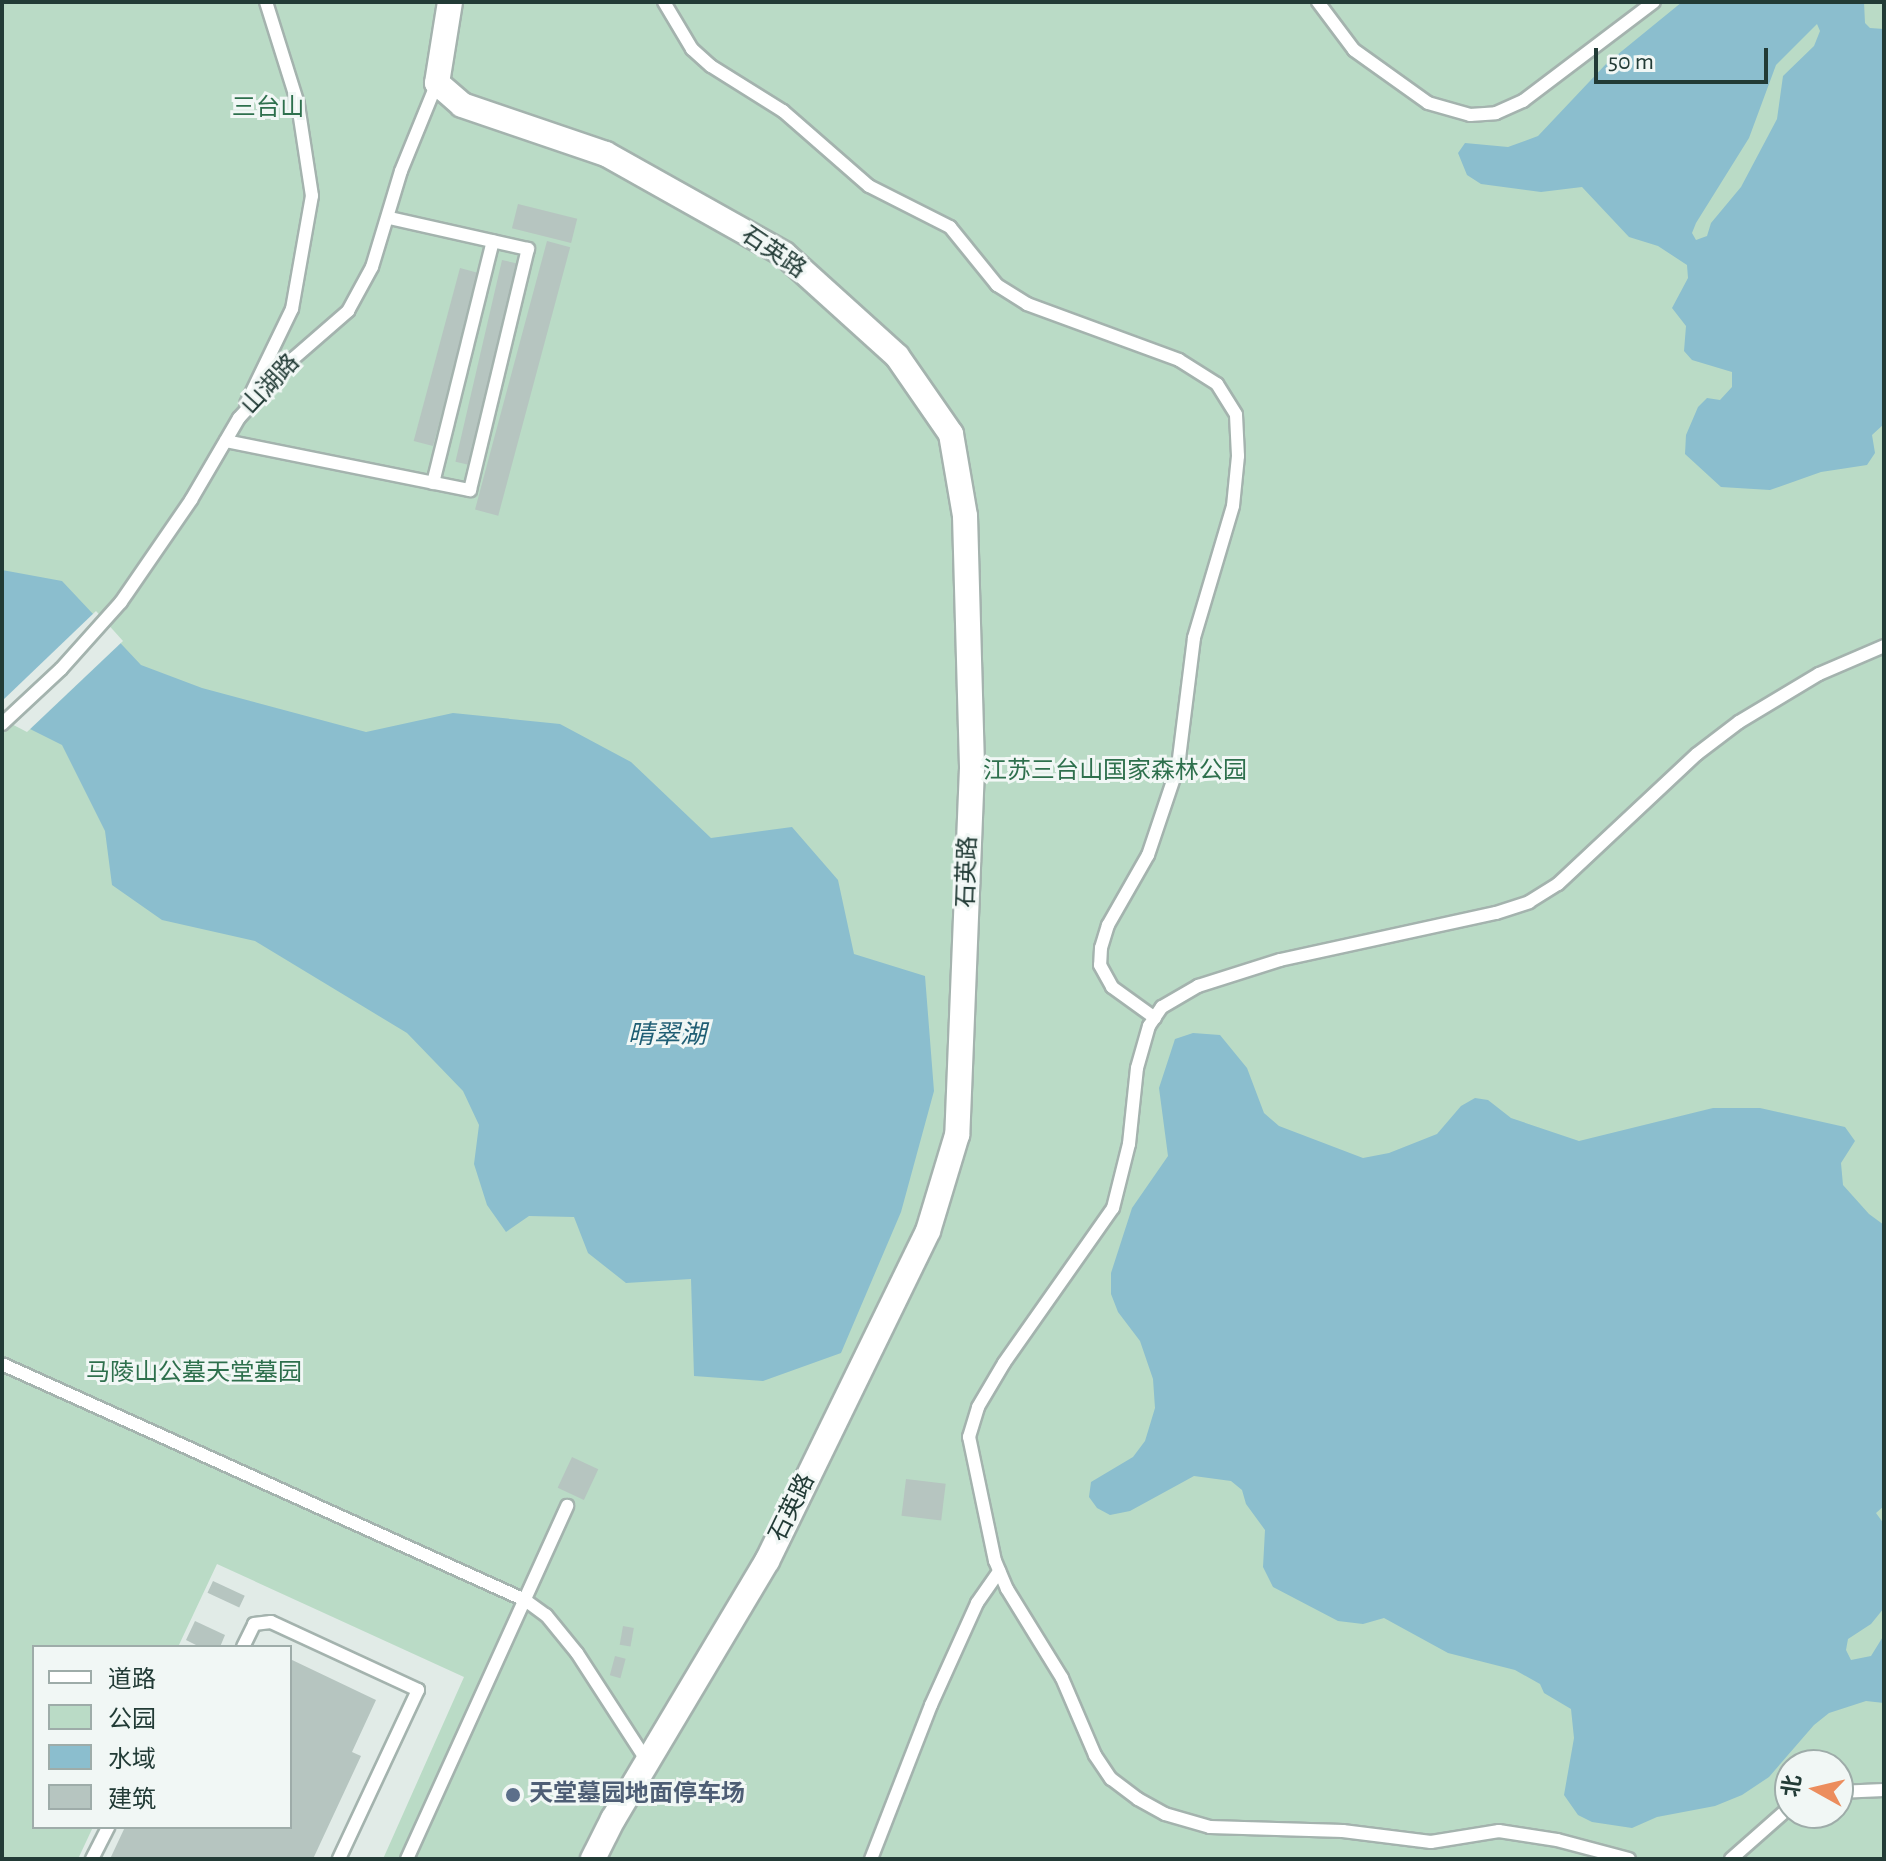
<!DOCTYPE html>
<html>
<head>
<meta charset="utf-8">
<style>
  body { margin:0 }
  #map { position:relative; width:1886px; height:1861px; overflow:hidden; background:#e1ebe7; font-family:"Alegreya Sans","Noto Sans SC",sans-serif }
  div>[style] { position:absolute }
  .green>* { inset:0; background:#badbc6 }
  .water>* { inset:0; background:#8bbece }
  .pier>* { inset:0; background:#e1ebe7 }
  .building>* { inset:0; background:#b6c5c0; transform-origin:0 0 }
  .roads { filter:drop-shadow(2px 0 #a4b3ae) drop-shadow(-2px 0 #a4b3ae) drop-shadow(0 2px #a4b3ae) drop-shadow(0 -2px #a4b3ae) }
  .service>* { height:12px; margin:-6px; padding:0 6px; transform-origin:6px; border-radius:6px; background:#fff }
  .minor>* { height:24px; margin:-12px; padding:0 12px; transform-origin:12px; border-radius:12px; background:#fff }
  .dots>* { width:22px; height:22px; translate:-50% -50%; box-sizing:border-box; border:4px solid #f1f7f5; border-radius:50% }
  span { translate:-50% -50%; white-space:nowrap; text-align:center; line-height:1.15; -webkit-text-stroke:6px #f1f7f5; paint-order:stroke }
  .park-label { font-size:24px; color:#2e704d }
  .street-label { font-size:24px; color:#223b36 }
  .service-label { font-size:24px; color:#4e5e75; font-weight:700 }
  .left { translate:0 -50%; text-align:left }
  .water-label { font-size:26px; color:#1f5e74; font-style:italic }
  .frame { position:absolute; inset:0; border:4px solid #223b36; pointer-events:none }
  .legend { position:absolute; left:32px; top:1645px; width:260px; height:184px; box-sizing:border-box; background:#f1f7f5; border:2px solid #9eaca9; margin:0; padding:10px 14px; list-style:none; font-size:24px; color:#223b36 }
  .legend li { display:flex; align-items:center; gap:16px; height:40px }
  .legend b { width:40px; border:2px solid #9eaca9 }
  .north { position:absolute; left:1774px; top:1749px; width:80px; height:80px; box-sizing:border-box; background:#f1f7f5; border:2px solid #9eaca9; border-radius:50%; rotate:278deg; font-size:22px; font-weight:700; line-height:32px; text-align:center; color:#223b36 }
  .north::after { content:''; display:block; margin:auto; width:28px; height:36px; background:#ec8d5d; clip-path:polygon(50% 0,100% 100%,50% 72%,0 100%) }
  .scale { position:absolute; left:1594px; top:48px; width:174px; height:36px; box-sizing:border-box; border:4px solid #223b36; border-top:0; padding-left:10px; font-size:24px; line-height:28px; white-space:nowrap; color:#223b36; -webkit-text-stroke:6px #f1f7f5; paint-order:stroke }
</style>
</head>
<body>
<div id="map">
  <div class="green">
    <div style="clip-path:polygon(evenodd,2px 2px,1884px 2px,1884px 1859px,383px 1859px,464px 1677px,217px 1564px,178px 1647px,34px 1647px,34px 1827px,93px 1827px,78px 1859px,2px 1859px,2px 2px,1790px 1765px,1838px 1765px,1838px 1813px,1790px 1813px,1790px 1765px)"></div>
  </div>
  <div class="water">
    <div style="clip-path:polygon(evenodd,1682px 2px,1864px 2px,1865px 23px,1870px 28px,1884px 29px,1884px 424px,1872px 435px,1875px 453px,1867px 465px,1821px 472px,1770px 490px,1721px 487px,1685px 454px,1686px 435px,1698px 407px,1707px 398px,1720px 400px,1732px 387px,1732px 372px,1692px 360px,1684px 351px,1686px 326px,1672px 308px,1688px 278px,1687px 265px,1658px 246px,1629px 237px,1582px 187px,1541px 192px,1481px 184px,1467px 175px,1458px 153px,1465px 143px,1508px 147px,1538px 136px,1606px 64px,1682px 2px,1817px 24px,1820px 31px,1814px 46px,1783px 76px,1777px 119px,1741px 187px,1711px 223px,1707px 236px,1696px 240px,1692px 233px,1696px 223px,1749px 138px,1776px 65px,1817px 24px)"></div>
    <div style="clip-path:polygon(2px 570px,62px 581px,141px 665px,202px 688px,366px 732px,453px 713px,560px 724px,631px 762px,711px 838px,792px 827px,838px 880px,854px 954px,925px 976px,934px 1091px,901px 1212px,841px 1353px,763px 1381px,694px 1376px,691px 1279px,626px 1283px,588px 1253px,574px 1217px,529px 1216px,506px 1232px,487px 1205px,474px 1164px,479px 1125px,463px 1091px,407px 1033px,255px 941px,162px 920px,112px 885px,105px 831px,62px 745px,2px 715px)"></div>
    <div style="clip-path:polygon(1193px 1033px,1220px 1035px,1247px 1068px,1264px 1113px,1279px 1126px,1363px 1158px,1389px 1153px,1437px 1134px,1461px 1106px,1475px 1098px,1488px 1100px,1511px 1118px,1579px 1141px,1713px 1108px,1760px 1108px,1845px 1127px,1855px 1141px,1841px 1163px,1843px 1185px,1869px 1214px,1884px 1225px,1884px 1506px,1876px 1513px,1884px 1524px,1884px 1608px,1871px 1624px,1848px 1639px,1846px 1650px,1851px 1660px,1871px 1656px,1884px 1635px,1884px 1703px,1866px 1701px,1829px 1713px,1814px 1725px,1769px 1777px,1742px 1795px,1715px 1806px,1657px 1817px,1632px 1828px,1592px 1822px,1578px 1815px,1564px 1795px,1574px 1738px,1571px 1709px,1544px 1693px,1540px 1684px,1515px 1670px,1448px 1653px,1384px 1618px,1363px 1624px,1338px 1621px,1273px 1587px,1263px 1567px,1265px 1530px,1246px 1504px,1242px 1490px,1231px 1481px,1194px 1476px,1130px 1511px,1110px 1515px,1097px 1508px,1089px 1497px,1091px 1482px,1133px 1457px,1145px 1441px,1155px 1408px,1153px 1379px,1140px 1341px,1118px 1312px,1111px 1294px,1111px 1273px,1132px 1208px,1168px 1156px,1159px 1088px,1175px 1039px)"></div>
  </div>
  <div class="pier">
    <div style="clip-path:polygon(96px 611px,123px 641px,27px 732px,2px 719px,2px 701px)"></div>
  </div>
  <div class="building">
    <div style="left:518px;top:204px;width:61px;height:25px;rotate:14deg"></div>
    <div style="left:547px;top:241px;width:24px;height:278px;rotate:15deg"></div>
    <div style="left:502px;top:260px;width:18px;height:207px;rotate:13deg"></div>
    <div style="left:460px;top:268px;width:20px;height:179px;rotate:15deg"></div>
    <div style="left:572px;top:1457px;width:29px;height:34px;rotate:25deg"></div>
    <div style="left:906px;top:1479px;width:40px;height:37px;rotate:7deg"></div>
    <div style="left:213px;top:1581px;width:35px;height:13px;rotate:25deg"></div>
    <div style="clip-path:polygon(195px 1621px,225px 1635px,220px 1647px,200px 1647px,186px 1640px)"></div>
    <div style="left:623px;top:1626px;width:11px;height:19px;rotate:10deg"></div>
    <div style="left:615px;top:1656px;width:11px;height:20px;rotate:15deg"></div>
    <div style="clip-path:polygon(290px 1659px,376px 1700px,352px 1752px,361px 1756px,313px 1859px,110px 1859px,125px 1827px,290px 1827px)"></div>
  </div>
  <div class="roads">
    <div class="service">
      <div style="left:664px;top:2px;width:55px;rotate:59.2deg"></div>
      <div style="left:692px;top:49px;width:25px;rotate:42deg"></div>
      <div style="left:711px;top:66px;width:85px;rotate:32deg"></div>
      <div style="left:783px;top:111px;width:114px;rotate:41.1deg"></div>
      <div style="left:869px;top:186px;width:91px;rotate:26.8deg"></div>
      <div style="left:950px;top:227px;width:75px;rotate:51deg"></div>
      <div style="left:997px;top:285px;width:36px;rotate:32deg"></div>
      <div style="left:1027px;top:304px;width:162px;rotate:20.2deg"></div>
      <div style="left:1179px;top:360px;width:45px;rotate:32.3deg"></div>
      <div style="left:1217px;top:384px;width:36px;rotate:58deg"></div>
      <div style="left:1236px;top:415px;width:41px;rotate:87.2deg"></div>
      <div style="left:1238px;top:456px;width:50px;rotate:95.7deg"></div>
      <div style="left:1233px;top:506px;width:138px;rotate:106.5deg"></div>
      <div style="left:1194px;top:638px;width:129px;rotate:97.1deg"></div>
      <div style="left:1178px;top:766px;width:94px;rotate:108.6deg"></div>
      <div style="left:1148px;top:855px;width:81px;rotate:119.7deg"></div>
      <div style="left:1108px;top:925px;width:24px;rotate:107deg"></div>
      <div style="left:1101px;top:948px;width:17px;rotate:93deg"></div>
      <div style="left:1100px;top:965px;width:25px;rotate:61deg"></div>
      <div style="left:1112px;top:987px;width:53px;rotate:35.8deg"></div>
      <div style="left:1318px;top:2px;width:60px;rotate:53.1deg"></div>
      <div style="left:1354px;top:50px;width:91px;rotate:35.6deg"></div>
      <div style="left:1428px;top:103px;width:44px;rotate:15.9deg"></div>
      <div style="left:1470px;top:115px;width:26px;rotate:-4deg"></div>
      <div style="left:1496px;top:113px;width:30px;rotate:-24deg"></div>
      <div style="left:1523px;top:101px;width:164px;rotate:-37.1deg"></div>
      <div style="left:246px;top:404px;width:106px;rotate:-64.2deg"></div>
      <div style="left:292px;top:309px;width:115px;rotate:-80deg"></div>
      <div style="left:312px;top:196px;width:93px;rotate:-98.7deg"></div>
      <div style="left:298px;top:104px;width:107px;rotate:-107.4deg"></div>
      <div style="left:226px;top:441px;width:249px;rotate:11.4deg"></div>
      <div style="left:470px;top:490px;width:248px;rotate:-76.5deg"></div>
      <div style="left:528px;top:249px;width:142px;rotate:-167.4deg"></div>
      <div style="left:433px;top:483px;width:249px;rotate:-76.1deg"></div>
      <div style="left:2px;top:724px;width:81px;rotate:-43deg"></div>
      <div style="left:61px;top:669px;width:90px;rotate:-48.2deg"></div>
      <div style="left:121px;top:602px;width:124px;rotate:-55.5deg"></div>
      <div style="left:191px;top:500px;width:95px;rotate:-59.7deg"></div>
      <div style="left:239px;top:418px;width:81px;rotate:-47.5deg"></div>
      <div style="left:294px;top:358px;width:72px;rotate:-41deg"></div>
      <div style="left:348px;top:311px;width:50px;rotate:-61.4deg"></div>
      <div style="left:372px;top:267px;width:100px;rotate:-73.2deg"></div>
      <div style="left:401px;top:171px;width:95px;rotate:-67.8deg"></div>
      <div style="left:2px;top:1364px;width:574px;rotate:24.29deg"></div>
      <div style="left:525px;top:1600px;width:26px;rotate:36deg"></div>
      <div style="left:546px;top:1615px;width:49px;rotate:50.8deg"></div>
      <div style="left:577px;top:1653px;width:129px;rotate:57.1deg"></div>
      <div style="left:243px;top:1647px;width:25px;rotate:-64deg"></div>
      <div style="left:254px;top:1624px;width:17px;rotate:-7deg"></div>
      <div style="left:271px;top:1622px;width:162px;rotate:24.8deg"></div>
      <div style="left:418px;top:1690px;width:187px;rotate:115.1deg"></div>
      <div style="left:1838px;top:1792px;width:46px;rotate:-2.5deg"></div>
      <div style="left:92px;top:1859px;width:36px;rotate:-63deg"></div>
      <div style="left:407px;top:1859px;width:388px;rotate:-65.6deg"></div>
      <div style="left:871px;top:1859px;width:165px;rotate:-68.7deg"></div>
      <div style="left:931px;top:1705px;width:112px;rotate:-65.7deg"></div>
      <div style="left:977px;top:1603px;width:39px;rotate:-55deg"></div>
      <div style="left:1629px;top:1859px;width:74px;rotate:-165.2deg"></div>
      <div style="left:1557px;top:1840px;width:59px;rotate:-171.2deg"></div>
      <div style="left:1499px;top:1831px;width:69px;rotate:170.8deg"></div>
      <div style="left:1431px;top:1842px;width:89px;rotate:-172.9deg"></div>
      <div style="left:1343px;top:1831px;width:133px;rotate:-178.3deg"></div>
      <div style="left:1210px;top:1827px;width:47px;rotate:-163.9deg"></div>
      <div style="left:1165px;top:1814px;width:31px;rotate:-151deg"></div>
      <div style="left:1138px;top:1799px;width:34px;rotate:-143deg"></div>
      <div style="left:1111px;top:1779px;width:29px;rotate:-124deg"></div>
      <div style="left:1095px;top:1755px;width:84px;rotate:-113.2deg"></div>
      <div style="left:1062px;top:1678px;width:105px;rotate:-121.7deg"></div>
      <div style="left:1007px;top:1589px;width:30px;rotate:-113deg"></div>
      <div style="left:995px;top:1561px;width:127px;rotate:-101.8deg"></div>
      <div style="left:969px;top:1437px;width:31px;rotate:-73deg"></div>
      <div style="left:978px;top:1407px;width:51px;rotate:-59.4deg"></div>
      <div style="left:1004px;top:1363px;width:189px;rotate:-54.9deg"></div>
      <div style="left:1113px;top:1208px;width:66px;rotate:-76deg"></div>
      <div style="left:1129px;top:1144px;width:76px;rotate:-84deg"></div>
      <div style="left:1137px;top:1068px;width:44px;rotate:-74.1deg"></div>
      <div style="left:1149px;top:1026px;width:23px;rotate:-56deg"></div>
      <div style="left:1162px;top:1007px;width:42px;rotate:-30.3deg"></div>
      <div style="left:1198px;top:986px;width:86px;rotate:-17.6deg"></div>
      <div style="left:1280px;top:960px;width:221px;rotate:-12.3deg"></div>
      <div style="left:1496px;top:913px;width:35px;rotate:-18deg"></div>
      <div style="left:1529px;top:902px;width:34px;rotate:-32deg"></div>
      <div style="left:1558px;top:884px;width:190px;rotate:-43.1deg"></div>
      <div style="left:1697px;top:754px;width:53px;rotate:-37.3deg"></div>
      <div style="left:1739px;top:722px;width:93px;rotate:-31deg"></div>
      <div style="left:1819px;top:674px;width:71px;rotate:-23.3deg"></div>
      <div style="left:1731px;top:1859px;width:79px;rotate:-41.4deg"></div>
    </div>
    <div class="minor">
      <div style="left:450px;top:2px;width:82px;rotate:99.1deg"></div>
      <div style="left:437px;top:83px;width:33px;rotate:41deg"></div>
      <div style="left:462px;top:105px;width:152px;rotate:18.8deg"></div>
      <div style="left:606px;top:154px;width:204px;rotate:29.3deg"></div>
      <div style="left:784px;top:254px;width:152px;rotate:42.1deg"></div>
      <div style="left:897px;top:356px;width:95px;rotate:55.3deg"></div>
      <div style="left:951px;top:434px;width:83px;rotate:80.3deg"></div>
      <div style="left:965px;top:516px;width:252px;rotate:88.4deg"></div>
      <div style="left:972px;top:768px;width:367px;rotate:92.3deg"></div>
      <div style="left:957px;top:1135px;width:100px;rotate:106.8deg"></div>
      <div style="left:928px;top:1231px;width:367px;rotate:116deg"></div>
      <div style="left:767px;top:1561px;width:300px;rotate:120.8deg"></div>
      <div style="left:613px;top:1819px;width:45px;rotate:116.6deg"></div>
    </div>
  </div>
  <div class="dots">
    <div style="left:513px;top:1795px;background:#5c6f8a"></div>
  </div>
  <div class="park-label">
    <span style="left:268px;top:109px">三台山</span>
    <span style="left:1115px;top:772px">江苏三台山国家森林公园</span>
    <span style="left:194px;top:1374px">马陵山公墓天堂墓园</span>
  </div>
  <div class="street-label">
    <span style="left:773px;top:253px;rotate:34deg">石英路</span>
    <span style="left:271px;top:385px;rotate:-47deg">山湖路</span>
    <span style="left:968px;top:872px;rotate:-88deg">石英路</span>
    <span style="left:793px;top:1508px;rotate:-64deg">石英路</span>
  </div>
  <div class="service-label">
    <span class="left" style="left:529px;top:1795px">天堂墓园地面停车场</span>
  </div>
  <div class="water-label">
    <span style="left:667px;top:1036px">晴翠湖</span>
  </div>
  <div class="frame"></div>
  <ul class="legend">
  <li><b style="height:10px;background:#fff"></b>道路</li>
  <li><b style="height:22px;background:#badbc6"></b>公园</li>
  <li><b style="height:22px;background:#8bbece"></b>水域</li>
  <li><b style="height:22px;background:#b6c5c0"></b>建筑</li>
  </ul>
  <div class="north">北</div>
  <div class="scale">50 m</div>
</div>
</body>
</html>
